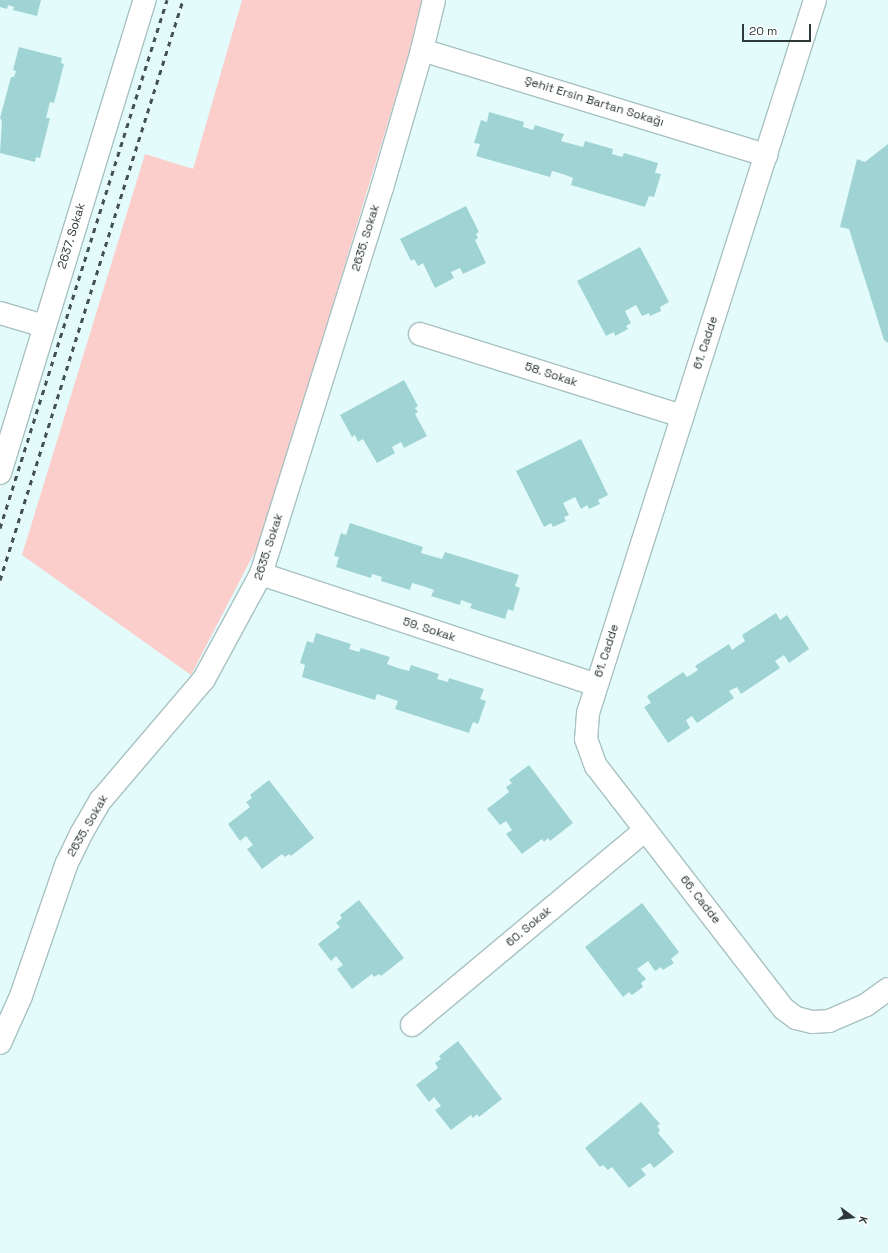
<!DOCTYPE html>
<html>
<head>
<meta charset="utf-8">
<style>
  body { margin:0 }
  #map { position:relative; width:888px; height:1253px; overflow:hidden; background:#e3fbfb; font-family:"Space Grotesk",sans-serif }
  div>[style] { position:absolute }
  .green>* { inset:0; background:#fbcecc }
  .building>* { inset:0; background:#a0d4d4 }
  .roads { filter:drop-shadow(1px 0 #a9c1c1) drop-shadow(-1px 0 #a9c1c1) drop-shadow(0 1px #a9c1c1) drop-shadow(0 -1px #a9c1c1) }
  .minor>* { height:22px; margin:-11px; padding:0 11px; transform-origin:11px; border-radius:11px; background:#fff }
  .rail>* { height:3px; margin-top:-1.5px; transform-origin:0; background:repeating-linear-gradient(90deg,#455151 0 5px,transparent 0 10px) }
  span { translate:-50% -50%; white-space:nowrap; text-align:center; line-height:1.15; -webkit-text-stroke:3.5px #fff; paint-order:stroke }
  .street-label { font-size:12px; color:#2e3838 }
  .north { position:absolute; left:832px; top:1197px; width:40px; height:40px; -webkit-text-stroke:3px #fff; paint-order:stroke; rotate:105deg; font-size:11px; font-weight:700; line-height:16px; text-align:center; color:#2e3838 }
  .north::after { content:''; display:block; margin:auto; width:14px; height:18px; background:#2e3838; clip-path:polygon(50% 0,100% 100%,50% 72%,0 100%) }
  .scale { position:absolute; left:742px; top:24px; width:69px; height:18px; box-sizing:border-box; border:2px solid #2e3838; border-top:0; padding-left:5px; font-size:12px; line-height:14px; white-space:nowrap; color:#2e3838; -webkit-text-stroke:3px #fff; paint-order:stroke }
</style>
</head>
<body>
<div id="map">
  <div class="green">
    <div style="clip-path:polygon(242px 0,422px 0,415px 33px,262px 538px,191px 675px,22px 555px,145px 154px,193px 169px)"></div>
  </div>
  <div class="building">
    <div style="clip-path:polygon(0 0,41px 0,37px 16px,13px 10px,14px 7px,8px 5px,7px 9px,0 7px)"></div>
    <div style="clip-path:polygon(19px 47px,62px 58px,61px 63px,64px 64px,54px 103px,50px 102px,46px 118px,50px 118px,40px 158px,36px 157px,35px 162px,0 153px,2px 121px,0 118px,11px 77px,14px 77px,16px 71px,13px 70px)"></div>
    <div style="clip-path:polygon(489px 112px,524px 122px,523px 127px,533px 130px,535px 125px,564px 134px,561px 141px,583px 147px,585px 141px,613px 149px,612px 154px,622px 157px,624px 153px,658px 163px,655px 173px,661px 174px,654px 197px,649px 196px,645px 207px,571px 185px,573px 178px,563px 174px,552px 171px,550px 177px,476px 156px,480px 144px,474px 143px,481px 120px,487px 122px)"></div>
    <div style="clip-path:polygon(888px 144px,888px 343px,884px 340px,849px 229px,840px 227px,857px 159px,865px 162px)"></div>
    <div style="clip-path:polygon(466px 206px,479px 232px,476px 234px,478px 238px,475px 240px,486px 263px,463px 274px,460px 268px,451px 272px,454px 278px,435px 288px,423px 263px,418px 266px,414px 259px,411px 261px,400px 239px)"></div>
    <div style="clip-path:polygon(640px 247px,669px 302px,660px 307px,661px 311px,650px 316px,649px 313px,642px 316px,636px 305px,625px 311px,631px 323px,626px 326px,628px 329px,615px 336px,614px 332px,606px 336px,577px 281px)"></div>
    <div style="clip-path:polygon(404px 380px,418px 406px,415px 408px,418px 412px,415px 414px,427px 436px,404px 448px,401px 442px,392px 447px,395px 453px,377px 463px,363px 439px,358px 442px,355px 435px,352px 437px,340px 415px)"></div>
    <div style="clip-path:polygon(581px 439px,608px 495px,598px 500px,600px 504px,589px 509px,587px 505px,581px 509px,575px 497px,563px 503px,569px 515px,564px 517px,566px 521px,553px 527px,551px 523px,544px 527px,516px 471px)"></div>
    <div style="clip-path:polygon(350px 523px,423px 547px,421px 553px,442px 559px,445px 552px,519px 575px,515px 586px,520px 588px,513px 611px,508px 609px,505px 619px,470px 608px,472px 604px,461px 600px,460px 605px,431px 596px,434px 590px,423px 586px,412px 583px,410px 590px,381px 581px,382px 577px,372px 574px,371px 578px,336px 567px,339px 557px,334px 556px,341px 533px,346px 535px)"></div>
    <div style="clip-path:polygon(776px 613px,780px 620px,787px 615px,809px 649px,789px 663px,784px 655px,775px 661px,780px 668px,741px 694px,737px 687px,729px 691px,734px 698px,697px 723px,692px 716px,686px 720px,690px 728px,668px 743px,644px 707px,651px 703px,647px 696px,683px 672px,687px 677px,698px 670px,695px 666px,729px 644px,732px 650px,745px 641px,742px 635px)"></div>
    <div style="clip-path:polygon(316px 633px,351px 644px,349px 649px,359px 652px,361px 648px,390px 657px,387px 664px,398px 668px,409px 671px,411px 665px,439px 674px,437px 679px,448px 682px,449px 678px,484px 689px,480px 699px,486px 701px,478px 724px,473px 722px,469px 733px,395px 709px,398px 701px,377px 694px,375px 700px,302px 677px,305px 665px,300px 663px,307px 641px,313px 643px)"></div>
    <div style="clip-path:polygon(529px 765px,573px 823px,550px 841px,548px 838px,544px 842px,542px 839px,522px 854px,506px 834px,512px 830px,506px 821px,500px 825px,487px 809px,509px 792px,506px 787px,512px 783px,509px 780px)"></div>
    <div style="clip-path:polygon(269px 780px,314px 838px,291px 856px,289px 854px,285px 857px,282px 854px,262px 869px,247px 849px,253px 845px,246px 836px,240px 841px,228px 824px,250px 807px,246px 802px,252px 798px,250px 795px)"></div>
    <div style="clip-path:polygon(359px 900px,404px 958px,381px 976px,379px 974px,374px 977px,372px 974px,352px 989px,337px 969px,343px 965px,336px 956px,331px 961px,318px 944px,340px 927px,336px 923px,342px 918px,340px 915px)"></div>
    <div style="clip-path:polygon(642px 903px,679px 952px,671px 959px,674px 963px,663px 970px,661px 967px,655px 971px,648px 961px,637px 969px,646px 979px,641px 983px,643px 987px,632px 995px,629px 992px,623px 997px,585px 947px)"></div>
    <div style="clip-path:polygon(458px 1041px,502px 1099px,479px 1117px,477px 1114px,473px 1118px,471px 1115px,451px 1130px,435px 1110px,441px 1106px,434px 1097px,429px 1102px,416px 1085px,438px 1068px,435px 1063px,441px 1059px,439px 1056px)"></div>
    <div style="clip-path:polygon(641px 1102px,660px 1124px,657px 1126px,660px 1130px,658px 1133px,674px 1152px,654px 1168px,650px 1163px,641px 1169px,646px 1175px,629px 1188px,612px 1167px,608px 1170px,603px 1165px,600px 1167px,585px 1148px)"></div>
  </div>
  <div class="roads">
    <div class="minor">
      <div style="left:815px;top:0;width:748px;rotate:107.66deg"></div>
      <div style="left:588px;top:713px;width:26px;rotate:94deg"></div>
      <div style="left:586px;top:739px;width:29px;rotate:70deg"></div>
      <div style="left:596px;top:766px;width:307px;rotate:52.3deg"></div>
      <div style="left:784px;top:1009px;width:15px;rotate:37deg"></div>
      <div style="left:796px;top:1018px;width:16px;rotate:14deg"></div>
      <div style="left:812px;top:1022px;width:17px;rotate:-3deg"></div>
      <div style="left:829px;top:1021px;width:40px;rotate:-23.4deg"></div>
      <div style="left:866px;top:1005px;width:27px;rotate:-36deg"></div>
      <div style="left:422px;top:50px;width:360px;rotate:17deg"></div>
      <div style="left:0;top:313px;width:46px;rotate:16.5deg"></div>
      <div style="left:420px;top:334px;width:275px;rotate:17.4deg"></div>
      <div style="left:0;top:473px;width:495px;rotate:-73deg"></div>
      <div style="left:261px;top:574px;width:353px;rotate:18.3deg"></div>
      <div style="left:412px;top:1025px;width:304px;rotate:-39.9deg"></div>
      <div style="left:0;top:1043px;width:51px;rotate:-65.9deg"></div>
      <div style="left:21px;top:996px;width:139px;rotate:-71deg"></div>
      <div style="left:66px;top:865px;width:34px;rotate:-64deg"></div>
      <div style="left:81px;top:834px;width:39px;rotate:-60deg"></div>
      <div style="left:101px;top:800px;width:159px;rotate:-49.6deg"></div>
      <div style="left:204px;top:679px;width:119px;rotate:-61.5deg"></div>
      <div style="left:261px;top:574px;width:405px;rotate:-72.6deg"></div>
      <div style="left:382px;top:188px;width:144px;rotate:-73.8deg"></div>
      <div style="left:422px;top:50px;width:51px;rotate:-76.5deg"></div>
    </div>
  </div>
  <div class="rail">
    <div style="left:0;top:528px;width:554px;rotate:-72.45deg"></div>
    <div style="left:0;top:580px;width:608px;rotate:-72.49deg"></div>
  </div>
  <div class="street-label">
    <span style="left:594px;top:102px;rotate:17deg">Şehit Ersin Bartan Sokağı</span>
    <span style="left:72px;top:236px;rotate:-73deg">2637. Sokak</span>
    <span style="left:366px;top:238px;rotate:-73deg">2635. Sokak</span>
    <span style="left:706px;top:343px;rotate:-72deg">61. Cadde</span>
    <span style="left:551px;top:375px;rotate:18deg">58. Sokak</span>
    <span style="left:269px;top:547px;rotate:-72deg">2635. Sokak</span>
    <span style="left:429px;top:630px;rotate:18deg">59. Sokak</span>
    <span style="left:607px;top:651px;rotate:-72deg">61. Cadde</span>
    <span style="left:88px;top:826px;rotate:-60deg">2635. Sokak</span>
    <span style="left:700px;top:900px;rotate:52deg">66. Cadde</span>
    <span style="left:529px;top:927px;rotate:-40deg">60. Sokak</span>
  </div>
  <div class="north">K</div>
  <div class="scale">20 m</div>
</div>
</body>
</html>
